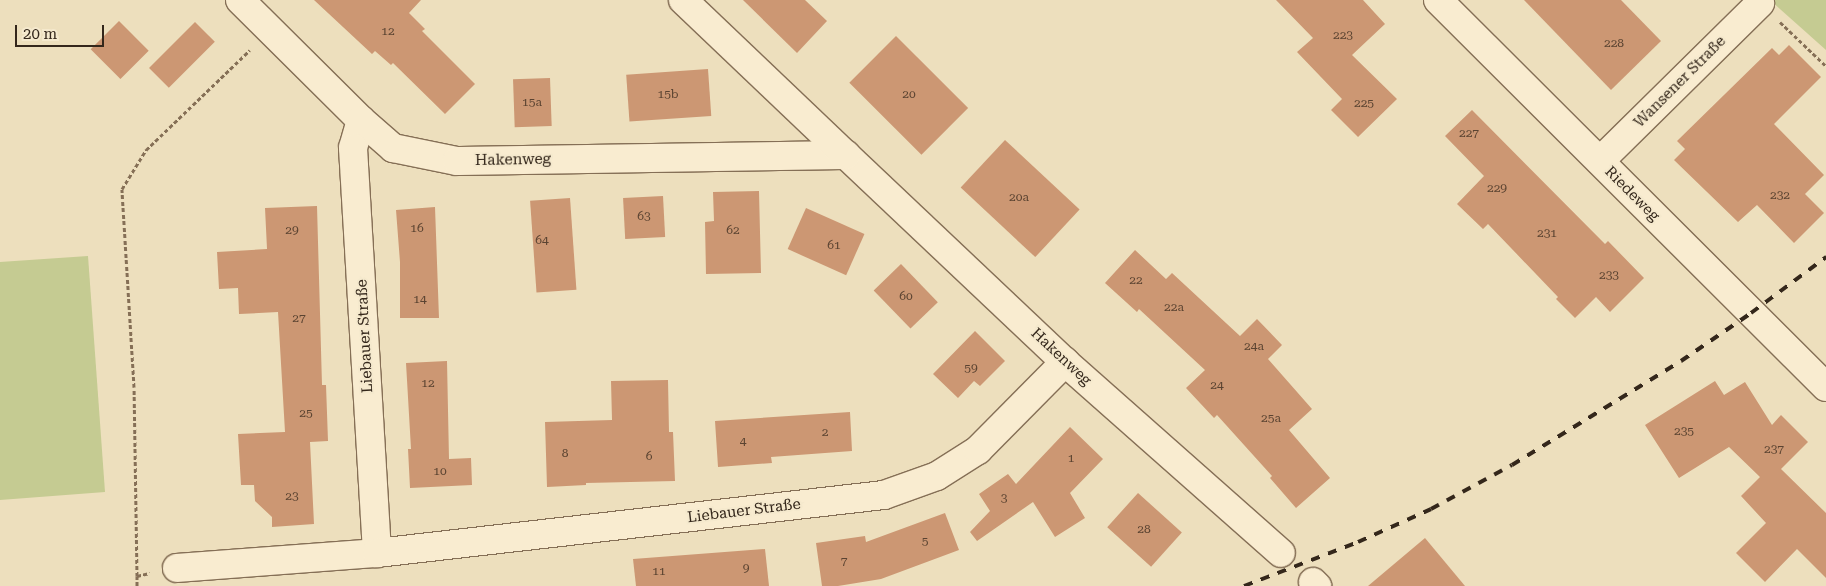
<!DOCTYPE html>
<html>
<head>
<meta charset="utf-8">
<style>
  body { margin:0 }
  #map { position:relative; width:1826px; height:586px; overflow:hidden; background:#eddfbd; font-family:"Roboto Serif",serif }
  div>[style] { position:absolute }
  .green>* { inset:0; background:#c5cb92 }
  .building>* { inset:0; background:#cc9773; transform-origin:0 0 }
  .path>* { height:3px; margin-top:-1.5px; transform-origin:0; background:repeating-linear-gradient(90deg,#856f56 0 4px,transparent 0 6.5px) }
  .roads { filter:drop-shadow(1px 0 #856f56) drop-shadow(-1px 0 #856f56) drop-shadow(0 1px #856f56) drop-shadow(0 -1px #856f56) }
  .street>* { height:28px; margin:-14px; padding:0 14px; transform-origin:14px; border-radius:14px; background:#f9ecd0 }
  .rail>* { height:4px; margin-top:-2px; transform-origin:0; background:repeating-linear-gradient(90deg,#34271b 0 9px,transparent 0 18px) }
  span { translate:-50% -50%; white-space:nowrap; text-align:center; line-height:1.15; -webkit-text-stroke:4px #f5e9cd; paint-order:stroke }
  .number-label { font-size:12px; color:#5a4331 }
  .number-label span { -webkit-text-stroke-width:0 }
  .street-label { font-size:15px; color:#34271b }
  .scale { position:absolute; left:15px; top:25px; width:89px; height:22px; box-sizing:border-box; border:2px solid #34271b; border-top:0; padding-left:6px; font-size:15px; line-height:18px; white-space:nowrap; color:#34271b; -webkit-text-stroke:4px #f5e9cd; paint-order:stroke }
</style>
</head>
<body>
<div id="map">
  <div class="green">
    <div style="clip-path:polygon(1770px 0,1826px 0,1826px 50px)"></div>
    <div style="clip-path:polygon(88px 256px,105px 492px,0 500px,0 262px)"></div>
  </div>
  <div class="building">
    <div style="clip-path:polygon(314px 0,421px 0,409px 13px,425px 29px,422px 31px,475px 84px,445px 114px,393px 63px,391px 65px,375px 51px,372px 54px)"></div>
    <div style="clip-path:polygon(743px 0,805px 0,827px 21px,797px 53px)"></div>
    <div style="clip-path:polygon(1276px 0,1363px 0,1385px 24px,1352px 55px,1397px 99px,1358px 137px,1331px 110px,1342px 99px,1297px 52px,1313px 38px)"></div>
    <div style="clip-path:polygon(1524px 0,1621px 0,1661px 41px,1611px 90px)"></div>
    <div style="left:119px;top:21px;width:42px;height:40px;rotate:45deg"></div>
    <div style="left:195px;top:22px;width:28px;height:65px;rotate:45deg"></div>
    <div style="left:896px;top:36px;width:102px;height:66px;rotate:45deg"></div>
    <div style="clip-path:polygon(1789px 45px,1821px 77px,1774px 124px,1824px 175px,1805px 194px,1824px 213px,1794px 243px,1757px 205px,1738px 222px,1674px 160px,1685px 149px,1677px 141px,1772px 48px,1779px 55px)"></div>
    <div style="left:708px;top:69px;width:47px;height:82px;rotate:86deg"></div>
    <div style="left:550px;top:78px;width:48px;height:37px;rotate:88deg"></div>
    <div style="clip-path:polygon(1472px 110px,1605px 244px,1608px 241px,1644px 278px,1610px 312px,1596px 297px,1575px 318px,1556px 299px,1558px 297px,1488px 224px,1483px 229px,1457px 204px,1484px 176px,1445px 136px)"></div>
    <div style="left:1005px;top:140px;width:102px;height:65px;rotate:43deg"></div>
    <div style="clip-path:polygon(759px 191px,761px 273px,706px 274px,705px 222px,714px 221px,713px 192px)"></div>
    <div style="left:663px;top:196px;width:41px;height:40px;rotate:87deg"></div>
    <div style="left:570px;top:198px;width:92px;height:40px;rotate:86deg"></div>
    <div style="clip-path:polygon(317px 206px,322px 385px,326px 385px,328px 441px,310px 442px,314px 524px,272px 527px,272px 517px,255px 501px,254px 485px,241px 485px,238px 434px,285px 432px,278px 312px,239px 314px,238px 288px,219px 289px,217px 252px,267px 249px,265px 208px)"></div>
    <div style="clip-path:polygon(435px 207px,439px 318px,400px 318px,400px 262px,396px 210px)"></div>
    <div style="left:806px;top:208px;width:64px;height:45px;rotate:24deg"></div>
    <div style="clip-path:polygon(1135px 250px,1166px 279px,1172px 273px,1240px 336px,1257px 319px,1282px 345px,1268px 359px,1312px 409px,1289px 430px,1330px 478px,1296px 508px,1270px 478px,1272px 476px,1217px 415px,1214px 418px,1186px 388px,1205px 370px,1139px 309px,1137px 312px,1105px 283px)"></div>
    <div style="left:901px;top:264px;width:53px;height:38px;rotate:46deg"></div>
    <div style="clip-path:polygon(975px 331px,1005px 361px,980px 386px,974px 381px,958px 398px,933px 374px)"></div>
    <div style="clip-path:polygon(447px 361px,449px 459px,471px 458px,472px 485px,410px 488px,408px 449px,411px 449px,406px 363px)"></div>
    <div style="clip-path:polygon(668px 380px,669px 432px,673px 432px,675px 481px,586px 483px,586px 485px,547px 487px,545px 422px,612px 420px,611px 381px)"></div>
    <div style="clip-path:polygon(1715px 381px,1724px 395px,1745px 382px,1772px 425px,1781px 415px,1808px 442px,1781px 469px,1826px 513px,1826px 578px,1797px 549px,1765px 582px,1736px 553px,1766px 523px,1741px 496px,1760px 477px,1729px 447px,1679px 478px,1645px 425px)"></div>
    <div style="clip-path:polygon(850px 412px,852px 451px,771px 457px,772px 463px,718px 467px,715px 421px)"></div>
    <div style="clip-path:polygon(1070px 427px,1103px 459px,1070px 493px,1085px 518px,1055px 537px,1033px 502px,977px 541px,970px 532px,990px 511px,979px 494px,1008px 474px,1016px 484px)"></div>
    <div style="left:1138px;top:493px;width:59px;height:46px;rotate:42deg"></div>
    <div style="clip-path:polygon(945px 513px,959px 550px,881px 579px,838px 586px,822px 586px,816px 543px,865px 536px,866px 542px)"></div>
    <div style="clip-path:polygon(1425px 538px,1465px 586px,1368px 586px)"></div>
    <div style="clip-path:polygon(765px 549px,769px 586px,636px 586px,633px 559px)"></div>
  </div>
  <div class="path">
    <div style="left:1780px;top:22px;width:64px;rotate:43.7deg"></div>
    <div style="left:137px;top:576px;width:189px;rotate:-90.9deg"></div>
    <div style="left:134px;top:387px;width:198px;rotate:-93.5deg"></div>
    <div style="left:122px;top:189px;width:46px;rotate:-58.4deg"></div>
    <div style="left:146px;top:150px;width:144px;rotate:-43.9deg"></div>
    <div style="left:137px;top:586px;width:10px;rotate:-90deg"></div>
    <div style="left:137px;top:576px;width:13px;rotate:-13deg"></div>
  </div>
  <div class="roads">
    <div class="street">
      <div style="left:240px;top:0;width:170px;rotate:44.8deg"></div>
      <div style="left:361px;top:120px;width:43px;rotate:41.2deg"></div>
      <div style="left:393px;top:148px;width:65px;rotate:11.5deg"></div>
      <div style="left:457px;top:161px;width:389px;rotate:-0.9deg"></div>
      <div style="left:846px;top:155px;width:301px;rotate:43.4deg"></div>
      <div style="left:1065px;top:362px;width:288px;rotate:41.5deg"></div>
      <div style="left:683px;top:0;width:225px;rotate:43.6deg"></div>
      <div style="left:1438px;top:0;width:548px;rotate:44.93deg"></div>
      <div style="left:361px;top:120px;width:29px;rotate:106deg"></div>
      <div style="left:353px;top:148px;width:406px;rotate:86.6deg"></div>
      <div style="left:1600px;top:161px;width:225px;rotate:-44.6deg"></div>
      <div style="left:177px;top:568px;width:201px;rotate:-4.3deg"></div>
      <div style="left:377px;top:553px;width:510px;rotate:-6.53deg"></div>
      <div style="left:884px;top:495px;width:56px;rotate:-19.7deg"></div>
      <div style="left:937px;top:476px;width:49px;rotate:-32.4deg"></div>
      <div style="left:978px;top:450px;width:124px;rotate:-45.3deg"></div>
      <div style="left:1313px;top:582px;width:6px;rotate:45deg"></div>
    </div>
  </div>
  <div class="rail">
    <div style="left:1244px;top:586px;width:122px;rotate:-21.1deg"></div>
    <div style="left:1358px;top:542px;width:80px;rotate:-24.3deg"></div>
    <div style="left:1431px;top:509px;width:92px;rotate:-28.5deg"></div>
    <div style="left:1512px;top:465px;width:198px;rotate:-31.6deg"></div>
    <div style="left:1681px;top:361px;width:85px;rotate:-34.4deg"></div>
    <div style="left:1751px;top:313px;width:94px;rotate:-36.7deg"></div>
  </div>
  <div class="number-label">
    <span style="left:388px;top:32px">12</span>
    <span style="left:1343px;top:36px">223</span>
    <span style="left:1614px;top:44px">228</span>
    <span style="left:668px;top:95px">15b</span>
    <span style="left:909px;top:95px">20</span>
    <span style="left:532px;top:103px">15a</span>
    <span style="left:1364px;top:104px">225</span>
    <span style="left:1469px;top:134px">227</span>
    <span style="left:1497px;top:189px">229</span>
    <span style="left:1780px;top:196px">232</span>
    <span style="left:1019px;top:198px">20a</span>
    <span style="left:644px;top:217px">63</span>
    <span style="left:417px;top:229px">16</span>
    <span style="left:292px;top:231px">29</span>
    <span style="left:733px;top:231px">62</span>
    <span style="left:1547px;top:234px">231</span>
    <span style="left:542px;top:241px">64</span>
    <span style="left:834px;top:246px">61</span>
    <span style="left:1609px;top:276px">233</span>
    <span style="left:1136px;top:281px">22</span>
    <span style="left:906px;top:297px">60</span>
    <span style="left:420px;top:300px">14</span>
    <span style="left:1174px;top:308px">22a</span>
    <span style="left:299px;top:319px">27</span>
    <span style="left:1254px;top:347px">24a</span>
    <span style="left:971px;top:369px">59</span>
    <span style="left:428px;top:384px">12</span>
    <span style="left:1217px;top:386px">24</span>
    <span style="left:306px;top:414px">25</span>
    <span style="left:1271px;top:419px">25a</span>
    <span style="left:1684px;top:432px">235</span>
    <span style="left:825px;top:433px">2</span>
    <span style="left:743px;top:442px">4</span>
    <span style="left:1774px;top:450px">237</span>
    <span style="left:565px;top:454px">8</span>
    <span style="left:649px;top:457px">6</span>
    <span style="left:1071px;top:459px">1</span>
    <span style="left:440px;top:472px">10</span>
    <span style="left:292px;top:497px">23</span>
    <span style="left:1004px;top:499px">3</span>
    <span style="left:1144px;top:530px">28</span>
    <span style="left:925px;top:542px">5</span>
    <span style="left:844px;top:562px">7</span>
    <span style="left:746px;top:569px">9</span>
    <span style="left:659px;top:572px">11</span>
  </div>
  <div class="street-label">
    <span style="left:1680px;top:82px;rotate:-45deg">Wansener Straße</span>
    <span style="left:513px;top:160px;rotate:-1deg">Hakenweg</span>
    <span style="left:1632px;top:194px;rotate:45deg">Riedeweg</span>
    <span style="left:365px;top:336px;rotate:-93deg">Liebauer Straße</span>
    <span style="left:1061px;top:357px;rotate:43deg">Hakenweg</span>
    <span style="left:744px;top:511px;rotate:-7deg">Liebauer Straße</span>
  </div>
  <div class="scale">20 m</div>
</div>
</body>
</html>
